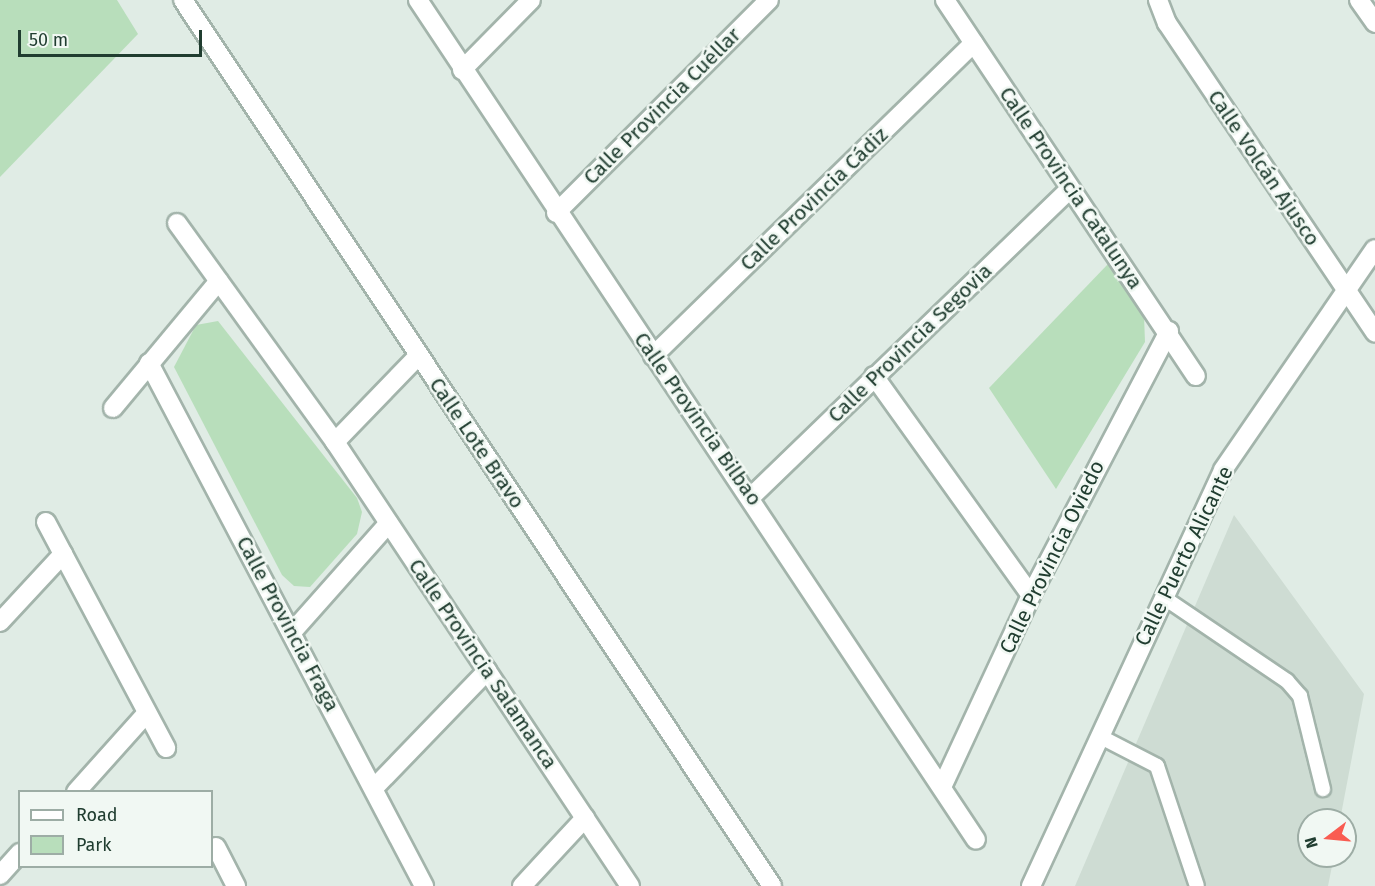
<!DOCTYPE html>
<html>
<head>
<meta charset="utf-8">
<style>
  body { margin:0 }
  #map { position:relative; width:1375px; height:886px; overflow:hidden; background:#e0ece5; font-family:"Fira Sans",sans-serif }
  div>[style] { position:absolute }
  .built>* { inset:0; background:#cedcd3 }
  .green>* { inset:0; background:#b8debb }
  .roads { filter:drop-shadow(2px 0 #a3b4ab) drop-shadow(-2px 0 #a3b4ab) drop-shadow(0 2px #a3b4ab) drop-shadow(0 -2px #a3b4ab) }
  .lane>* { height:14px; margin:-7px; padding:0 7px; transform-origin:7px; border-radius:7px; background:#fff }
  .street>* { height:18px; margin:-9px; padding:0 9px; transform-origin:9px; border-radius:9px; background:#fff }
  .secondary>* { height:18px; margin:-9px; padding:0 9px; transform-origin:9px; border-radius:9px; background:#fff }
  span { translate:-50% -50%; white-space:nowrap; text-align:center; line-height:1.15; -webkit-text-stroke:5px #f1f8f3; paint-order:stroke }
  .street-label { font-size:21px; color:#203d30 }
  .legend { position:absolute; left:18px; top:790px; width:195px; height:78px; box-sizing:border-box; background:#f1f8f3; border:2px solid #9dada5; margin:0; padding:8px 10px; list-style:none; font-size:18px; color:#203d30 }
  .legend li { display:flex; align-items:center; gap:12px; height:30px }
  .legend b { width:30px; border:2px solid #9dada5 }
  .north { position:absolute; left:1297px; top:808px; width:60px; height:60px; box-sizing:border-box; background:#f1f8f3; border:2px solid #9dada5; border-radius:50%; rotate:254deg; font-size:16px; font-weight:700; line-height:24px; text-align:center; color:#203d30 }
  .north::after { content:''; display:block; margin:auto; width:21px; height:27px; background:#f95c51; clip-path:polygon(50% 0,100% 100%,50% 72%,0 100%) }
  .scale { position:absolute; left:18px; top:30px; width:184px; height:27px; box-sizing:border-box; border:3px solid #203d30; border-top:0; padding-left:8px; font-size:18px; line-height:21px; white-space:nowrap; color:#203d30; -webkit-text-stroke:4px #f1f8f3; paint-order:stroke }
</style>
</head>
<body>
<div id="map">
  <div class="built">
    <div style="clip-path:polygon(1234px 515px,1364px 694px,1340px 820px,1309px 820px,1309px 856px,1334px 856px,1328px 886px,1075px 886px)"></div>
  </div>
  <div class="green">
    <div style="clip-path:polygon(0 0,117px 0,138px 34px,0 177px)"></div>
    <div style="clip-path:polygon(1108px 264px,1144px 316px,1145px 342px,1056px 489px,989px 388px)"></div>
    <div style="clip-path:polygon(218px 321px,357px 498px,362px 512px,357px 534px,310px 587px,294px 586px,282px 575px,174px 367px,196px 325px)"></div>
  </div>
  <div class="roads">
    <div class="lane">
      <div style="left:1163px;top:597px;width:150px;rotate:34.1deg"></div>
      <div style="left:1287px;top:681px;width:20px;rotate:49deg"></div>
      <div style="left:1300px;top:696px;width:96px;rotate:76.1deg"></div>
      <div style="left:1099px;top:736px;width:65px;rotate:27.3deg"></div>
      <div style="left:1157px;top:766px;width:126px;rotate:71.6deg"></div>
    </div>
    <div class="street">
      <div style="left:418px;top:0;width:1008px;rotate:56.4deg"></div>
      <div style="left:945px;top:0;width:452px;rotate:56.3deg"></div>
      <div style="left:1158px;top:0;width:25px;rotate:69deg"></div>
      <div style="left:1167px;top:23px;width:373px;rotate:56.1deg"></div>
      <div style="left:1359px;top:0;width:28px;rotate:55deg"></div>
      <div style="left:462px;top:70px;width:98px;rotate:-45.4deg"></div>
      <div style="left:556px;top:213px;width:301px;rotate:-45deg"></div>
      <div style="left:177px;top:223px;width:270px;rotate:54.2deg"></div>
      <div style="left:335px;top:442px;width:533px;rotate:56.4deg"></div>
      <div style="left:653px;top:356px;width:448px;rotate:-44.3deg"></div>
      <div style="left:149px;top:363px;width:591px;rotate:62.26deg"></div>
      <div style="left:874px;top:376px;width:269px;rotate:54.4deg"></div>
      <div style="left:113px;top:408px;width:165px;rotate:-50.2deg"></div>
      <div style="left:335px;top:442px;width:121px;rotate:-46deg"></div>
      <div style="left:752px;top:496px;width:439px;rotate:-44deg"></div>
      <div style="left:46px;top:522px;width:256px;rotate:62deg"></div>
      <div style="left:0;top:622px;width:93px;rotate:-47.2deg"></div>
      <div style="left:293px;top:631px;width:144px;rotate:-48.4deg"></div>
      <div style="left:942px;top:787px;width:212px;rotate:-65.1deg"></div>
      <div style="left:1031px;top:595px;width:298px;rotate:-62.4deg"></div>
      <div style="left:374px;top:788px;width:163px;rotate:-46deg"></div>
      <div style="left:76px;top:792px;width:106px;rotate:-48.1deg"></div>
      <div style="left:216px;top:847px;width:44px;rotate:62.9deg"></div>
      <div style="left:0;top:875px;width:30px;rotate:-48deg"></div>
      <div style="left:522px;top:886px;width:93px;rotate:-47.2deg"></div>
      <div style="left:1031px;top:886px;width:458px;rotate:-65.2deg"></div>
      <div style="left:1223px;top:470px;width:268px;rotate:-55.5deg"></div>
    </div>
    <div class="secondary">
      <div style="left:183px;top:0;width:1064px;rotate:56.38deg"></div>
    </div>
  </div>
  <div class="street-label">
    <span style="left:662px;top:106px;rotate:-45deg">Calle Provincia Cuéllar</span>
    <span style="left:1264px;top:168px;rotate:56deg">Calle Volcán Ajusco</span>
    <span style="left:1071px;top:188px;rotate:56deg">Calle Provincia Catalunya</span>
    <span style="left:814px;top:199px;rotate:-44deg">Calle Provincia Cádiz</span>
    <span style="left:910px;top:343px;rotate:-44deg">Calle Provincia Segovia</span>
    <span style="left:698px;top:419px;rotate:55deg">Calle Provincia Bilbao</span>
    <span style="left:477px;top:443px;rotate:56deg">Calle Lote Bravo</span>
    <span style="left:1184px;top:556px;rotate:-64deg">Calle Puerto Alicante</span>
    <span style="left:1052px;top:557px;rotate:-64deg">Calle Provincia Oviedo</span>
    <span style="left:288px;top:624px;rotate:62deg">Calle Provincia Fraga</span>
    <span style="left:483px;top:664px;rotate:56deg">Calle Provincia Salamanca</span>
  </div>
  <ul class="legend">
  <li><b style="height:8px;background:#fff"></b>Road</li>
  <li><b style="height:16px;background:#b8debb"></b>Park</li>
  </ul>
  <div class="north">N</div>
  <div class="scale">50 m</div>
</div>
</body>
</html>
